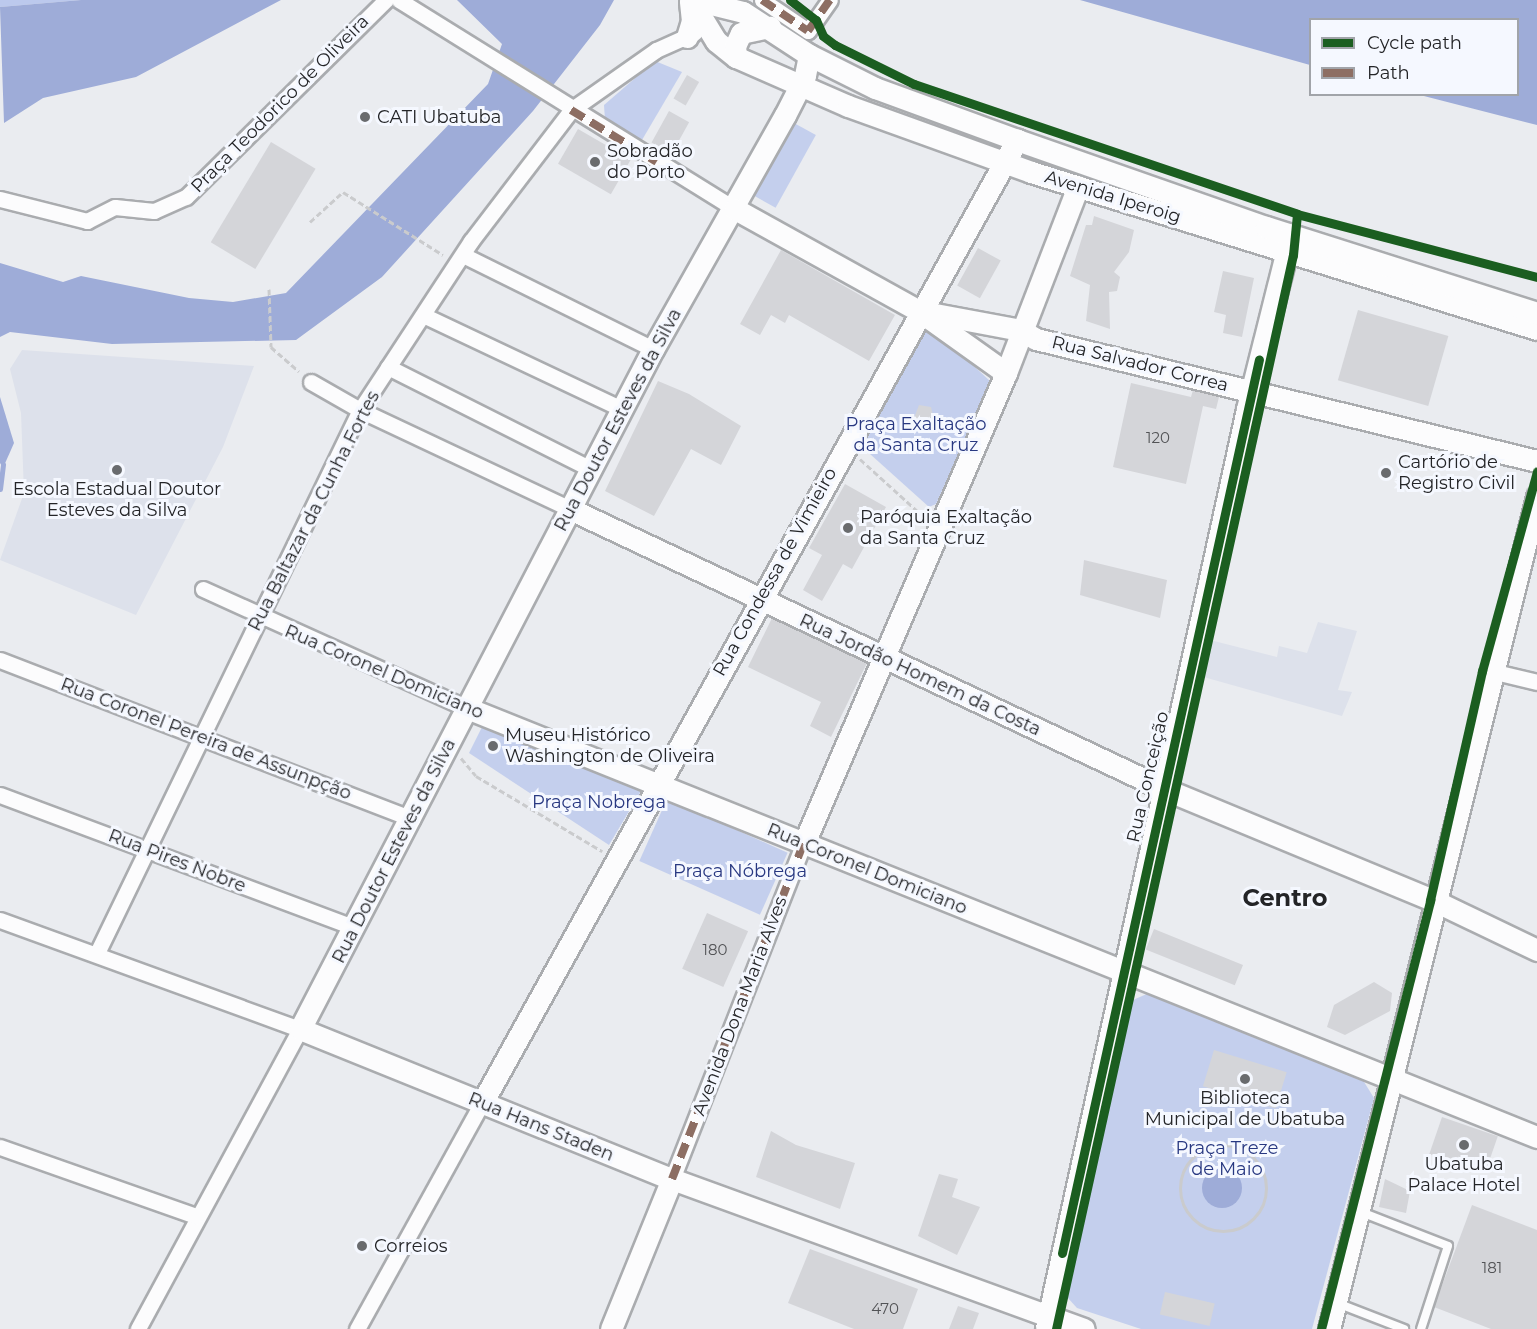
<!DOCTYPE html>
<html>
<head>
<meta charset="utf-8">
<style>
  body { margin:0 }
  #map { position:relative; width:1537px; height:1329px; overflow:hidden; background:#eaecf0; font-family:Montserrat,sans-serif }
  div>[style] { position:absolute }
  .built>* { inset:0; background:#dde1eb }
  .green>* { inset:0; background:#c4cfed; transform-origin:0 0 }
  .forest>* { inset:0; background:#bcc9ed }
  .water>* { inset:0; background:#9eacd8 }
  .round { border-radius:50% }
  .stream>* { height:5px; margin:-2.5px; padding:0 2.5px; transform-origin:2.5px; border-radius:2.5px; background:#9eacd8 }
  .building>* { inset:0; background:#d4d5d9; transform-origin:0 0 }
  .path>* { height:3px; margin-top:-1.5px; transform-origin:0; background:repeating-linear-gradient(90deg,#cacbcd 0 6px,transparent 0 9px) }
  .path>.ring { margin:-1.5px; padding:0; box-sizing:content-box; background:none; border:3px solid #cacbcd; border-radius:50% }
  .roads { filter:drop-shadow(2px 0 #aaacaf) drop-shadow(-2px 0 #aaacaf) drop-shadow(0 2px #aaacaf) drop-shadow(0 -2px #aaacaf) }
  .lane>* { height:8px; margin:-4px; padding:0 4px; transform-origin:4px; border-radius:4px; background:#fcfcfd }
  .street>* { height:15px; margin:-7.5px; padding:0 7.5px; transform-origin:7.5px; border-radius:7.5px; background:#fcfcfd }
  .secondary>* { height:21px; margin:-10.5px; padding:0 10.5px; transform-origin:10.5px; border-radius:10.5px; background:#fcfcfd }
  .quiet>* { height:8px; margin-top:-4px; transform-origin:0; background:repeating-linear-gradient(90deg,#8d6e63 0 15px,transparent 0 23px) }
  .cycleway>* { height:9px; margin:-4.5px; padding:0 4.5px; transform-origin:4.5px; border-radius:4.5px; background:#1b5e20 }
  .dots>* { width:16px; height:16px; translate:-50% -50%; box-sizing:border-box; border:3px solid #f5f8ff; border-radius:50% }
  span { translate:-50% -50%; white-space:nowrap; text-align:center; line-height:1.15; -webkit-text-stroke:6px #f5f8ff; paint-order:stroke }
  .number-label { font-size:15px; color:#525356 }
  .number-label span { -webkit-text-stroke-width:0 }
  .street-label { font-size:18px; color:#242528 }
  .poi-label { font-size:18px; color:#242528 }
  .left { translate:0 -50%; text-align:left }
  .park-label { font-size:18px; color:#283881 }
  .district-label { font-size:24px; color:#242528; font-weight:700 }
  .legend { position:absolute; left:1309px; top:18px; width:210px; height:78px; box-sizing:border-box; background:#f5f8ff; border:2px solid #a1a4a9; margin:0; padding:8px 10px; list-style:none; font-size:18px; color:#242528 }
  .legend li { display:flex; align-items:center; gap:12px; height:30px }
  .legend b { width:30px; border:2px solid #a1a4a9 }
</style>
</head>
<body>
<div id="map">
  <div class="built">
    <div style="clip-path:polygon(22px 350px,254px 366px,223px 447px,136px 615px,0 560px,24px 493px,21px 413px,10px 369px)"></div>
    <div style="clip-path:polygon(1318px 622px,1357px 631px,1338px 690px,1352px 692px,1342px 716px,1200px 676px,1210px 640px,1277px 657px,1279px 646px,1307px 653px)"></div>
  </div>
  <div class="green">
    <div style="clip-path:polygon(655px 61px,682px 72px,642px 140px,605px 120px,604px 105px)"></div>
    <div style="left:794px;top:123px;width:25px;height:83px;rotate:29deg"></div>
    <div style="clip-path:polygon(933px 328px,991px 382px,936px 504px,929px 507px,860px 445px,920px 331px)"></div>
    <div style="clip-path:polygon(484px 723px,644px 786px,609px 845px,469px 753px)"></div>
    <div style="left:667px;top:799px;width:132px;height:68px;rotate:24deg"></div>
    <div style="clip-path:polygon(1149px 993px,1361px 1077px,1374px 1098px,1312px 1329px,1141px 1329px,1077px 1308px,1067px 1297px,1133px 1000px)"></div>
  </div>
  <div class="forest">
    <div style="clip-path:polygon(0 0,81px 0,0 7px)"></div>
  </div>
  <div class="water">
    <div style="clip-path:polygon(81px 0,281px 0,136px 77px,43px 98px,4px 123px,0 7px)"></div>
    <div style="clip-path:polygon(457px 0,614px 0,600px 25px,533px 111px,382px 277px,296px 340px,112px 344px,10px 332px,0 337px,0 263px,63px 282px,81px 276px,189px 298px,233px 302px,286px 293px,488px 84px,502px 44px)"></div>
    <div style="clip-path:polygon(1080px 0,1537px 0,1537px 125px,1420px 95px,1518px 94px,1518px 20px,1310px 20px,1310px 65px)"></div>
    <div style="clip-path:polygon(0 397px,14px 443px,3px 468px,0 463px)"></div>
    <div class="round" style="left:1202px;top:1168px;width:40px;height:40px"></div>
  </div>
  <div class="stream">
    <div style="left:0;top:489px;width:25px;rotate:-83deg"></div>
  </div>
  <div class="building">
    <div style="left:687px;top:75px;width:14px;height:27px;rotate:30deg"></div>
    <div style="left:669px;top:111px;width:23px;height:36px;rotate:29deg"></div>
    <div style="left:578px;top:129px;width:61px;height:40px;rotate:30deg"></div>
    <div style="left:271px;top:142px;width:52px;height:117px;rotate:31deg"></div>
    <div style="clip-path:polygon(1094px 216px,1134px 230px,1129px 252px,1114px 272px,1120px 277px,1117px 291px,1109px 292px,1110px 329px,1086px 321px,1090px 285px,1070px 276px,1086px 225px,1092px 225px)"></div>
    <div style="left:978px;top:248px;width:26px;height:43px;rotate:29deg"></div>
    <div style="clip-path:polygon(781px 250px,895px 315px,869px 361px,789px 315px,785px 323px,771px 315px,760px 335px,740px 324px)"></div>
    <div style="clip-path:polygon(1223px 271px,1254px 278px,1242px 337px,1223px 333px,1226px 315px,1214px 312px)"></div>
    <div style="left:1358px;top:310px;width:94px;height:73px;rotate:16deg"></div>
    <div style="clip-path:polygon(658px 381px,689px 394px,741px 426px,721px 465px,691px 449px,654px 516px,605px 491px)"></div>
    <div style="clip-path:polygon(1131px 383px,1191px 397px,1193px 390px,1219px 397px,1216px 409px,1203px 406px,1186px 484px,1113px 467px)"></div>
    <div style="clip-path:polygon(919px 405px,931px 407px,934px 419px,923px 425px,914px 418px)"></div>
    <div style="clip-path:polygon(845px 484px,886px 507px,852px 569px,843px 564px,822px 601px,803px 590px,822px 555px,809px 548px)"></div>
    <div style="clip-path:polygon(1084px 560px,1167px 580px,1160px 618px,1080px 595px)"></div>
    <div style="clip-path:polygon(772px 618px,867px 663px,831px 737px,810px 726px,821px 702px,748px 667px)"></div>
    <div style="left:707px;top:913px;width:45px;height:61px;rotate:24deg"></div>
    <div style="left:1154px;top:929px;width:96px;height:22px;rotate:22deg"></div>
    <div style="clip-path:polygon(1374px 982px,1392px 993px,1390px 1011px,1345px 1035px,1327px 1027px,1334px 1005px)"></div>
    <div style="left:1214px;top:1050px;width:76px;height:38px;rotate:17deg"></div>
    <div style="left:1442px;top:1117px;width:59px;height:39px;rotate:19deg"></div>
    <div style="clip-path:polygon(771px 1131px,796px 1145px,855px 1163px,840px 1209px,756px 1177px)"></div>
    <div style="clip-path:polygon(939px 1174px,958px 1179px,952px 1197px,980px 1207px,957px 1255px,918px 1236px)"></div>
    <div style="clip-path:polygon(1385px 1179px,1410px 1191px,1406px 1213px,1379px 1207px)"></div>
    <div style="clip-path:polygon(1472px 1205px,1537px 1230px,1537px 1329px,1491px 1329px,1434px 1307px)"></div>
    <div style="clip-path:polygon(810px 1249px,918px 1289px,903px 1329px,854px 1329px,788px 1303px)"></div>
    <div style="left:1165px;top:1292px;width:51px;height:23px;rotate:13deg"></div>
    <div style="clip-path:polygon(958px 1306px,979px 1313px,973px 1329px,949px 1329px)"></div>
  </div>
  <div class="path">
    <div style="left:310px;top:222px;width:45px;rotate:-42.3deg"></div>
    <div style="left:343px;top:192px;width:118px;rotate:32.2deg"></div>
    <div style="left:269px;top:289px;width:58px;rotate:88deg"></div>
    <div style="left:271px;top:347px;width:37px;rotate:41deg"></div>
    <div style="left:860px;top:459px;width:86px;rotate:42.2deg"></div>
    <div style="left:461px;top:758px;width:23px;rotate:50deg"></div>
    <div style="left:476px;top:776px;width:147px;rotate:30.8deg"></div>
    <div class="ring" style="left:1180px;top:1145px;width:83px;height:83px"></div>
  </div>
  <div class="roads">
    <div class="lane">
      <div style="left:1361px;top:1212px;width:93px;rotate:21.3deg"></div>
      <div style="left:1448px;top:1246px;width:87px;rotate:108deg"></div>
      <div style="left:1337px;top:1303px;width:72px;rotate:21.2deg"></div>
    </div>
    <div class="street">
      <div style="left:399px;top:0;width:396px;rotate:31.9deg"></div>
      <div style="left:762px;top:0;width:55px;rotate:34deg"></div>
      <div style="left:808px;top:31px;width:38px;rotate:-55deg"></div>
      <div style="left:0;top:199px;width:90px;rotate:14.2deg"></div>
      <div style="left:87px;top:221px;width:31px;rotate:-27deg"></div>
      <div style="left:115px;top:207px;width:39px;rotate:6deg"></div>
      <div style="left:154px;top:211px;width:35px;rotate:-24deg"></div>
      <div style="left:186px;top:197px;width:281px;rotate:-44.6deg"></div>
      <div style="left:463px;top:255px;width:212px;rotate:26.3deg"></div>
      <div style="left:423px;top:315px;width:220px;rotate:25.3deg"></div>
      <div style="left:388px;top:367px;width:227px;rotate:26.7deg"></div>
      <div style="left:311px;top:382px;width:56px;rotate:29.7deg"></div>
      <div style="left:360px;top:410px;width:232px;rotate:25.2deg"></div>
      <div style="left:203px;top:589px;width:290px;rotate:24.3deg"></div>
      <div style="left:0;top:660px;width:442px;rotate:21.1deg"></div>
      <div style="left:1491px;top:671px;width:47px;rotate:13.4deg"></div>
      <div style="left:0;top:795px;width:379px;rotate:20.5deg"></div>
      <div style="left:0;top:920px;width:319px;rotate:20deg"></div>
      <div style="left:300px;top:1029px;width:341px;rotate:118.4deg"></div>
      <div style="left:97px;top:953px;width:603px;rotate:-64.16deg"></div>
      <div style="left:360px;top:410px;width:202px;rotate:-56.7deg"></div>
      <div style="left:471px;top:241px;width:165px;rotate:-52.6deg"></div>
      <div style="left:571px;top:110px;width:104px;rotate:-35.2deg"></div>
      <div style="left:656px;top:50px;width:42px;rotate:-24.1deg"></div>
      <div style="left:0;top:1147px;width:208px;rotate:19.4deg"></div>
      <div style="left:672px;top:1179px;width:361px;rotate:-68.6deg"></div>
      <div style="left:357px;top:1329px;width:258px;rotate:-61.1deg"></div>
    </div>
    <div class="secondary">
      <div style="left:691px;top:0;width:48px;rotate:58.6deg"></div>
      <div style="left:716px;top:41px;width:26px;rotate:39deg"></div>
      <div style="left:736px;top:57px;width:122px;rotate:23.6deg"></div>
      <div style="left:848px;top:106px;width:195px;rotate:19.8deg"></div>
      <div style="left:1031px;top:172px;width:530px;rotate:17.24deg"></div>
      <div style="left:695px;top:0;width:49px;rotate:14deg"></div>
      <div style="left:743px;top:12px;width:79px;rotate:33.1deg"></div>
      <div style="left:809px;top:55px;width:74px;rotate:26.6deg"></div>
      <div style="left:875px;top:88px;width:151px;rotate:20.1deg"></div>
      <div style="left:1017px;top:140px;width:264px;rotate:19.3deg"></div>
      <div style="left:1266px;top:227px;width:284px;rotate:17.6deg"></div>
      <div style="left:687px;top:37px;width:17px;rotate:-73deg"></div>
      <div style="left:692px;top:21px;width:20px;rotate:-96deg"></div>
      <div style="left:809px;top:55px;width:21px;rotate:101deg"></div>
      <div style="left:805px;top:76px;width:44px;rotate:117.1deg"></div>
      <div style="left:785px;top:115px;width:269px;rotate:119.4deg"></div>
      <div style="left:653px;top:349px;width:766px;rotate:117.43deg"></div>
      <div style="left:300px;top:1029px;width:401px;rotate:22deg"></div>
      <div style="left:672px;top:1179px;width:438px;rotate:20deg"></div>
      <div style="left:736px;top:57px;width:11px;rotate:-95deg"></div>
      <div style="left:735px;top:46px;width:14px;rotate:-65deg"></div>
      <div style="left:741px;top:33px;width:30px;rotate:-12deg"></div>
      <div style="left:735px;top:209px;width:210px;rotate:29deg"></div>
      <div style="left:919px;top:311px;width:107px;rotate:35.5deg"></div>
      <div style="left:919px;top:311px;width:104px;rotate:10.6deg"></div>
      <div style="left:1021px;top:330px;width:17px;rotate:31deg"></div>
      <div style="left:1036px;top:339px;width:516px;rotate:13.69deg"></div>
      <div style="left:570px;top:509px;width:654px;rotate:25.23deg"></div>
      <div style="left:1162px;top:788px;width:300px;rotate:22.5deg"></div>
      <div style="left:1439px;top:903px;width:109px;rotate:25.6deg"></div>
      <div style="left:467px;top:708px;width:1153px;rotate:21.85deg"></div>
      <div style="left:804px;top:843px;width:512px;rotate:-66.74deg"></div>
      <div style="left:1006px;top:373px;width:200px;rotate:-68.9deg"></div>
      <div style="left:482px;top:1103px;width:1102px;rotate:-60.95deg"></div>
      <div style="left:1046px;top:1328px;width:941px;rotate:-77.66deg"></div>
      <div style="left:1247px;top:409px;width:180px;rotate:-75.9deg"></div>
      <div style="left:611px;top:1329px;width:162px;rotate:-67.9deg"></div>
      <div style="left:1329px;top:1329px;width:858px;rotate:-75.96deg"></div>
    </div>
  </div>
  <div class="quiet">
    <div style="left:762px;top:0;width:55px;rotate:34deg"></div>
    <div style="left:808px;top:31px;width:38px;rotate:-55deg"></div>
    <div style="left:571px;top:110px;width:100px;rotate:31.2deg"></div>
    <div style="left:672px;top:1179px;width:361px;rotate:-68.6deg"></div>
  </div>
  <div class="cycleway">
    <div style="left:790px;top:0;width:33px;rotate:38deg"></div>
    <div style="left:816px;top:20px;width:17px;rotate:66deg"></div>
    <div style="left:823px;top:36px;width:15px;rotate:37deg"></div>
    <div style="left:835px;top:45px;width:88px;rotate:26.3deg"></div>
    <div style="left:914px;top:84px;width:404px;rotate:18.7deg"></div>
    <div style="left:1297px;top:214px;width:248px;rotate:14.7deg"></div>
    <div style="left:1062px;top:1253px;width:915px;rotate:-77.57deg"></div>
    <div style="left:1056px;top:1329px;width:1100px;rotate:-77.56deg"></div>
    <div style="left:1293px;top:255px;width:41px;rotate:-84.4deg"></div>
    <div style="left:1321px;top:1329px;width:443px;rotate:-75.7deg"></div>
    <div style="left:1430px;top:900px;width:235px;rotate:-77.2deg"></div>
    <div style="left:1482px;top:671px;width:207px;rotate:-74.6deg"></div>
  </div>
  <div class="dots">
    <div style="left:365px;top:117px;background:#696b6e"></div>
    <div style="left:595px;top:162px;background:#696b6e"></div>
    <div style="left:117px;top:470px;background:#696b6e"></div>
    <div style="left:1386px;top:473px;background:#696b6e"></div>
    <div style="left:848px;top:528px;background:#696b6e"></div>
    <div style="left:493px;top:746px;background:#696b6e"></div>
    <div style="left:1245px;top:1079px;background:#696b6e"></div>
    <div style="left:1464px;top:1145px;background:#696b6e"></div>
    <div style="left:362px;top:1246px;background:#696b6e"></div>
  </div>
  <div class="number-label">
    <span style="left:1158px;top:438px">120</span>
    <span style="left:715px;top:950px">180</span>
    <span style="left:1492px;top:1268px">181</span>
    <span style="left:885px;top:1309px">470</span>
  </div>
  <div class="street-label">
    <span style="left:280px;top:104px;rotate:-45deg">Praça Teodorico de Oliveira</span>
    <span style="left:1113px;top:197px;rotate:17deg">Avenida Iperoig</span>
    <span style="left:1140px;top:364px;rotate:14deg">Rua Salvador Correa</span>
    <span style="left:618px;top:420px;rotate:-62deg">Rua Doutor Esteves da Silva</span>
    <span style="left:314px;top:511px;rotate:-63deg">Rua Baltazar da Cunha Fortes</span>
    <span style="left:775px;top:572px;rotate:-61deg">Rua Condessa de Vimieiro</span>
    <span style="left:384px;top:672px;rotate:23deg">Rua Coronel Domiciano</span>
    <span style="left:920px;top:675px;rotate:25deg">Rua Jordão Homem da Costa</span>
    <span style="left:206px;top:739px;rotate:21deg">Rua Coronel Pereira de Assunpção</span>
    <span style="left:1148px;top:777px;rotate:-77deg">Rua Conceição</span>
    <span style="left:394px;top:851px;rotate:-63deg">Rua Doutor Esteves da Silva</span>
    <span style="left:177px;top:861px;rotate:21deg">Rua Pires Nobre</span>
    <span style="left:867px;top:869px;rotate:22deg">Rua Coronel Domiciano</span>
    <span style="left:740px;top:1006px;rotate:-69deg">Avenida Dona Maria Alves</span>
    <span style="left:541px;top:1127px;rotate:22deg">Rua Hans Staden</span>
  </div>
  <div class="poi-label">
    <span class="left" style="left:377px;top:117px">CATI Ubatuba</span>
    <span class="left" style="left:607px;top:162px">Sobradão<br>do Porto</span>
    <span class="left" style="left:1398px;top:473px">Cartório de<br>Registro Civil</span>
    <span style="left:117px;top:500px">Escola Estadual Doutor<br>Esteves da Silva</span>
    <span class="left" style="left:860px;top:528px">Paróquia Exaltação<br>da Santa Cruz</span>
    <span class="left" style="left:505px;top:746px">Museu Histórico<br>Washington de Oliveira</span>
    <span style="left:1245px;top:1109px">Biblioteca<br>Municipal de Ubatuba</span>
    <span style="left:1464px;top:1175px">Ubatuba<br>Palace Hotel</span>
    <span class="left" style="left:374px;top:1246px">Correios</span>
  </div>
  <div class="park-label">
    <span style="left:916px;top:435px">Praça Exaltação<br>da Santa Cruz</span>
    <span style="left:599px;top:802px">Praça Nobrega</span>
    <span style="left:740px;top:871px">Praça Nóbrega</span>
    <span style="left:1227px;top:1159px">Praça Treze<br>de Maio</span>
  </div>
  <div class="district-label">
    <span style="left:1285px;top:898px">Centro</span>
  </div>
  <ul class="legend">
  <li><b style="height:8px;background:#1b5e20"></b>Cycle path</li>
  <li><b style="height:8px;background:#8d6e63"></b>Path</li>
  </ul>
</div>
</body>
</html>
